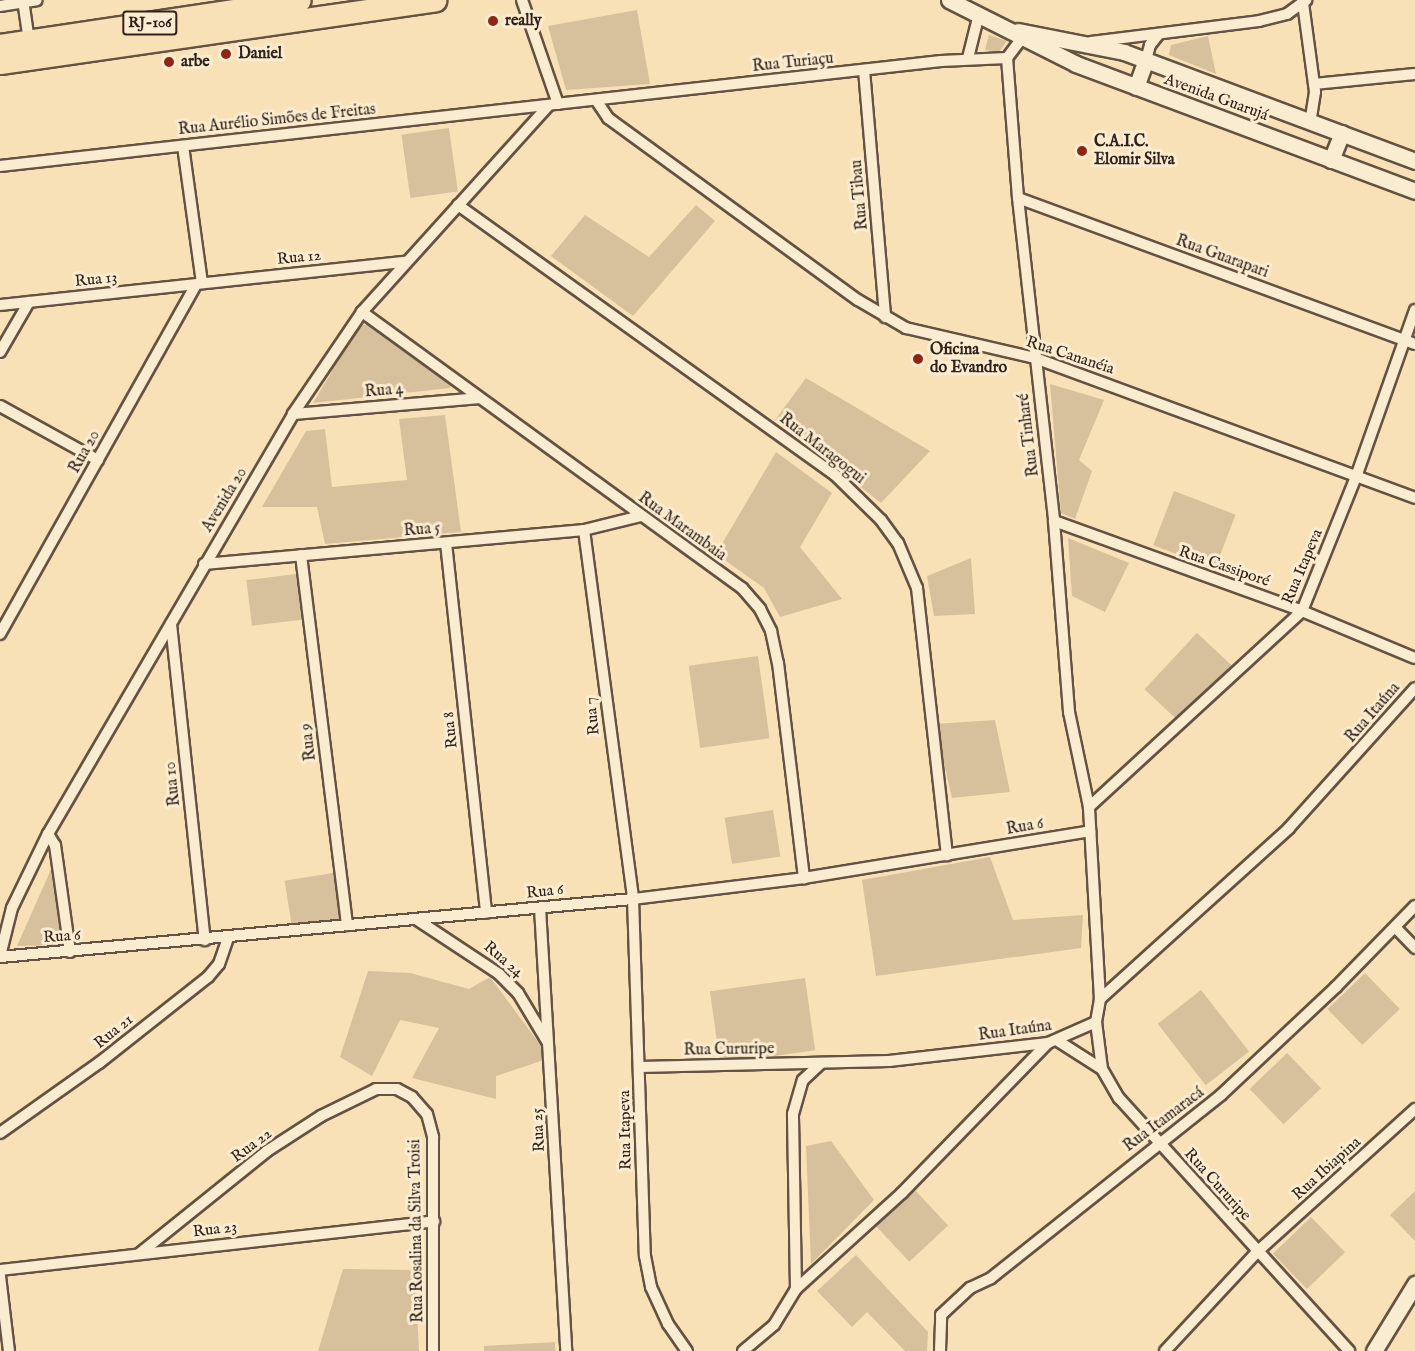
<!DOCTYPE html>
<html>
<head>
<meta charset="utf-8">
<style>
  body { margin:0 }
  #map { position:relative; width:1415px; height:1351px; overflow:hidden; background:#f8e1b7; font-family:"IM FELL English",serif }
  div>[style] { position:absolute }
  .green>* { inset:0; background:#d6c19c; transform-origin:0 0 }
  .roads { filter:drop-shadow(2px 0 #645242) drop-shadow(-2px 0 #645242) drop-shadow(0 2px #645242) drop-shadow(0 -2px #645242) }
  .street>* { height:10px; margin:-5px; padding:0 5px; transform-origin:5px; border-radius:5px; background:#faecd0 }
  .secondary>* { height:15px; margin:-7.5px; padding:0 7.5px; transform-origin:7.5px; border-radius:7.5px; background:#faecd0 }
  .highway>* { height:21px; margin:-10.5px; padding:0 10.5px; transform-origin:10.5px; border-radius:10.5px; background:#f8e1b7 }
  .dots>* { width:16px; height:16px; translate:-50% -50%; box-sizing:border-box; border:3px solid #faecd0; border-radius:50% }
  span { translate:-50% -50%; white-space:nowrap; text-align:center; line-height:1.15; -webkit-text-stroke:6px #faecd0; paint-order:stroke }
  .shield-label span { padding:2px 4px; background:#faecd0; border:2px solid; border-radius:4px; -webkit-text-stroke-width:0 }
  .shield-label { font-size:15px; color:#32221b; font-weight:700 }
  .poi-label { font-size:16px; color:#32221b; font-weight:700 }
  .left { translate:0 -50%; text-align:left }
  .street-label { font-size:16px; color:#32221b }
</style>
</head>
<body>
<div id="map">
  <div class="green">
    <div style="clip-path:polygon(637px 10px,650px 84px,566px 90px,548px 26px)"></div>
    <div style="clip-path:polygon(989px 35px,1007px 41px,999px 52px,985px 50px)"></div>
    <div style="clip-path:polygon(1208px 36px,1216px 74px,1169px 55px,1171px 45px)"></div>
    <div style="left:449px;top:128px;width:64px;height:48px;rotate:82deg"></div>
    <div style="clip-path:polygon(696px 205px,715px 221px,633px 316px,551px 256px,585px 215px,649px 257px)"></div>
    <div style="clip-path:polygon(372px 323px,451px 383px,450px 388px,313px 403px,359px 326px)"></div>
    <div style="clip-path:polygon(806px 378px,930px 451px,881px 503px,775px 420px)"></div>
    <div style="clip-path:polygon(1050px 384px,1104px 400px,1079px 460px,1092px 471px,1075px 519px,1061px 513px)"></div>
    <div style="clip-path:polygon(445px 415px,461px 532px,325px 544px,317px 507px,262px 507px,306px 431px,325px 429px,332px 487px,407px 480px,399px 419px)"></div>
    <div style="clip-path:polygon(776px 452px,832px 493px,800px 547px,842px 599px,780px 617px,764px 588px,716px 554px)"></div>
    <div style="left:1174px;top:491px;width:66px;height:58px;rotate:21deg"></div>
    <div style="clip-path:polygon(1068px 538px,1129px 563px,1105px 612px,1072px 596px)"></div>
    <div style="clip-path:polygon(971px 558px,975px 614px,934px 616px,927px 576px)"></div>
    <div style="left:296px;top:574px;width:46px;height:50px;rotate:83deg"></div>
    <div style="left:1197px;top:633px;width:52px;height:77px;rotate:43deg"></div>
    <div style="left:758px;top:656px;width:83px;height:70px;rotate:82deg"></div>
    <div style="clip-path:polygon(995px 720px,1010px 792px,952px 798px,935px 724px)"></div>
    <div style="left:773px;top:810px;width:47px;height:49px;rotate:81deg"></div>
    <div style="clip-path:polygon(990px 857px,1013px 920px,1083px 915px,1081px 948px,876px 976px,862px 880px)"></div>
    <div style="clip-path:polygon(53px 865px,62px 945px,17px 946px)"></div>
    <div style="left:333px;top:873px;width:47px;height:49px;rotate:81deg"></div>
    <div style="clip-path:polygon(368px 971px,410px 973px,469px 989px,490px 977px,550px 1058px,496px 1076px,496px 1099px,412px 1078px,439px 1028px,400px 1020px,372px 1076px,340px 1057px)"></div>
    <div style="left:1365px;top:973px;width:50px;height:52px;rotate:46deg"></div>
    <div style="left:805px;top:978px;width:73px;height:96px;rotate:82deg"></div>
    <div style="left:1201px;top:990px;width:78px;height:55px;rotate:52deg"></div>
    <div style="left:1287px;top:1053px;width:49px;height:52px;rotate:46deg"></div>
    <div style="clip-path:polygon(831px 1141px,874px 1200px,811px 1264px,806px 1146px)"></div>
    <div style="left:914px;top:1189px;width:50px;height:53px;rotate:47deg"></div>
    <div style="clip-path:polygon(1415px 1191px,1415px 1241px,1390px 1215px)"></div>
    <div style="left:1311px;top:1217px;width:49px;height:53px;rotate:46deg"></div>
    <div style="clip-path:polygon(856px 1255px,928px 1332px,927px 1351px,905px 1351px,867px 1312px,852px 1327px,817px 1291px)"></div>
    <div style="clip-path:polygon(343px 1269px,415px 1270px,419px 1351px,318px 1351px)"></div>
    <div style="clip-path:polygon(555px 1342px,555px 1351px,484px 1351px,484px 1346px)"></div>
  </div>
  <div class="roads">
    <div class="street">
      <div style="left:23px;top:0;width:41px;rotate:81.7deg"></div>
      <div style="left:522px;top:0;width:110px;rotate:70.9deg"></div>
      <div style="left:1303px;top:3px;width:90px;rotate:82.3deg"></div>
      <div style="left:1315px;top:92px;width:30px;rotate:99deg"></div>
      <div style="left:0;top:6px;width:37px;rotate:-9deg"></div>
      <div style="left:1091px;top:42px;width:169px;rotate:-7.1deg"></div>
      <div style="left:1259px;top:21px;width:29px;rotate:-14deg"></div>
      <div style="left:1287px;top:14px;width:24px;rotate:-36deg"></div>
      <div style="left:968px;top:58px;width:45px;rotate:-76deg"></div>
      <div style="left:1007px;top:58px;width:140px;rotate:85.5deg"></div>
      <div style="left:1018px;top:198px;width:325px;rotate:83.6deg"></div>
      <div style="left:1054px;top:521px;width:192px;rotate:85.5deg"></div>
      <div style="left:1069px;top:712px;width:97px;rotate:78.1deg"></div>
      <div style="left:1146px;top:60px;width:16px;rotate:-75deg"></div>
      <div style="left:1150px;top:45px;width:14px;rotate:-51deg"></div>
      <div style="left:864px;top:70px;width:248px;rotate:85.1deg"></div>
      <div style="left:1314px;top:84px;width:101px;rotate:-5.7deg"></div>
      <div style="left:596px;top:100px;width:22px;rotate:56deg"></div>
      <div style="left:608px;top:118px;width:309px;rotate:36.1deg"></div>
      <div style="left:858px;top:300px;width:56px;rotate:30.3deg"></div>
      <div style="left:906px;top:328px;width:132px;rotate:13.1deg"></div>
      <div style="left:1035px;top:358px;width:405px;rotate:20.2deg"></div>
      <div style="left:183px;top:146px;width:138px;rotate:82.1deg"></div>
      <div style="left:0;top:166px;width:947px;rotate:-6.37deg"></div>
      <div style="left:941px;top:61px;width:66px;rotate:-2.6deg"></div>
      <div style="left:1007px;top:58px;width:25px;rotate:-53deg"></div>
      <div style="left:1018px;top:198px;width:423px;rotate:20.2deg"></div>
      <div style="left:458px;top:205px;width:464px;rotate:35.6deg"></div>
      <div style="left:835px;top:475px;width:64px;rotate:44.4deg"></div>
      <div style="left:881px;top:520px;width:29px;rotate:54deg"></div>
      <div style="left:898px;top:543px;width:49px;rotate:67.1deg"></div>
      <div style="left:917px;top:588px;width:269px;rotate:83.6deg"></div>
      <div style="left:0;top:305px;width:407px;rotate:-6.1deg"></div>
      <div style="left:362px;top:312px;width:470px;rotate:36deg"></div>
      <div style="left:742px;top:588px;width:28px;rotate:49deg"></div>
      <div style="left:760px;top:609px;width:25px;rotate:63deg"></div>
      <div style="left:771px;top:631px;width:33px;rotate:78deg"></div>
      <div style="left:778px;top:663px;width:217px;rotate:83.1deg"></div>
      <div style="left:0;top:352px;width:58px;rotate:-59.9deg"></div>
      <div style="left:0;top:406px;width:112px;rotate:28.9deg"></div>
      <div style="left:293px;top:414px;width:186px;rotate:-4.9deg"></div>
      <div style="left:1054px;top:521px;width:264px;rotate:19.9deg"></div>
      <div style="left:1302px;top:611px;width:122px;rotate:22.6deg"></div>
      <div style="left:584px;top:530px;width:372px;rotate:82.4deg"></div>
      <div style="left:633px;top:899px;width:357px;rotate:88.1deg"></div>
      <div style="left:645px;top:1256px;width:32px;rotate:79deg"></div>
      <div style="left:651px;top:1287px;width:41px;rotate:65.3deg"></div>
      <div style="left:668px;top:1324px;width:33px;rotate:55deg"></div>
      <div style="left:446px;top:543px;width:372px;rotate:83.8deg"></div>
      <div style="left:301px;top:555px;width:373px;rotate:82.9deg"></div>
      <div style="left:204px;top:564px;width:382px;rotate:-5.1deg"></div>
      <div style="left:584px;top:530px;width:59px;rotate:-13.8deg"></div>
      <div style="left:171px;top:624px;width:318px;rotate:83.9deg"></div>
      <div style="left:0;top:634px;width:400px;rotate:-60.7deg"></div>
      <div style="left:48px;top:834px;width:13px;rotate:58deg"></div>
      <div style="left:55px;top:845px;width:108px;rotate:82deg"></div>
      <div style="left:540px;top:908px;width:444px;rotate:86.6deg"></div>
      <div style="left:416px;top:919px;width:100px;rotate:33.5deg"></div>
      <div style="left:499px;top:974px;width:27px;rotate:45deg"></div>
      <div style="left:518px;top:993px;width:58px;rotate:59deg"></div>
      <div style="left:1396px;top:928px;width:28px;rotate:46deg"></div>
      <div style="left:0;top:956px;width:49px;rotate:-76deg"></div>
      <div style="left:12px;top:908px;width:82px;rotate:-64.1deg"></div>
      <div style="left:48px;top:834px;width:486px;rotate:-59.7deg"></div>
      <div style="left:293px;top:414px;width:123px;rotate:-55.9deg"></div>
      <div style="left:362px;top:312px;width:278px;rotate:-47.9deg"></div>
      <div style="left:0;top:957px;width:636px;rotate:-5.24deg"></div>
      <div style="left:633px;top:899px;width:172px;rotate:-7deg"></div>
      <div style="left:804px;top:878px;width:290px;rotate:-9.3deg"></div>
      <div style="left:1100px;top:999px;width:255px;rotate:-42.1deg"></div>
      <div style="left:1289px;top:828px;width:188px;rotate:-48deg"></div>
      <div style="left:1096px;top:1022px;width:47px;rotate:82.7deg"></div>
      <div style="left:1102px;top:1069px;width:34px;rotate:60deg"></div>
      <div style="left:1119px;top:1098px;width:342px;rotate:47.7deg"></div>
      <div style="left:1058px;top:1041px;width:52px;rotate:32.5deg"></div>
      <div style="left:640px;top:1067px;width:249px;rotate:-1.4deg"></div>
      <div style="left:889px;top:1061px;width:160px;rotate:-6.5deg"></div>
      <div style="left:1048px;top:1043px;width:52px;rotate:-23.6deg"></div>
      <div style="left:1096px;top:1022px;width:23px;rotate:-80deg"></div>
      <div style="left:1100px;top:999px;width:192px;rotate:-93.3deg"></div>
      <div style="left:1089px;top:807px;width:289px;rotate:-42.6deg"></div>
      <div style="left:1302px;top:611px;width:148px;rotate:-68.1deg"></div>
      <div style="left:1357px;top:474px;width:174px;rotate:-70.5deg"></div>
      <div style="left:0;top:1133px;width:121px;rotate:-35.3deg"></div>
      <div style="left:99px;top:1063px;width:139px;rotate:-38.3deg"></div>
      <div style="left:208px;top:977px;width:17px;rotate:-50deg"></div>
      <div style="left:219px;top:964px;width:28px;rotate:-71deg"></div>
      <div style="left:139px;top:1254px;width:164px;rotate:-38.8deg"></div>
      <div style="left:267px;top:1151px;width:64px;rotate:-32.9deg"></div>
      <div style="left:321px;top:1116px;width:61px;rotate:-26.1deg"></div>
      <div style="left:376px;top:1089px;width:21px"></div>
      <div style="left:397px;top:1089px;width:17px;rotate:28deg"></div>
      <div style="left:412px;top:1097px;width:23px;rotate:49deg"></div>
      <div style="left:427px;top:1114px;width:24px;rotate:75deg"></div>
      <div style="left:433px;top:1137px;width:214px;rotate:90deg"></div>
      <div style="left:0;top:1270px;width:437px;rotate:-6.4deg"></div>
      <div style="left:0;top:1276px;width:76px;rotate:83.2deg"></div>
      <div style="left:796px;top:1289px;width:143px;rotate:-42.2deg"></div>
      <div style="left:902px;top:1193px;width:209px;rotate:-45.8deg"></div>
      <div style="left:743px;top:1351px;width:40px;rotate:-40deg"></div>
      <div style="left:774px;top:1325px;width:42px;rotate:-58.6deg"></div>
      <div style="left:796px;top:1289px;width:175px;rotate:-91deg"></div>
      <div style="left:793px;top:1114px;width:35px;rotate:-74deg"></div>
      <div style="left:803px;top:1080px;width:23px;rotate:-43deg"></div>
      <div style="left:940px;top:1351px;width:36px;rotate:-88deg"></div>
      <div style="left:941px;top:1315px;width:40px;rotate:-43deg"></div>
      <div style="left:970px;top:1288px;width:23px;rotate:-25deg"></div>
      <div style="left:991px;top:1278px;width:294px;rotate:-38.5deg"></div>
      <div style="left:1221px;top:1095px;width:158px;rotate:-43.2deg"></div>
      <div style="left:1336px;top:987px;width:113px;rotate:-45.7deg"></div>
      <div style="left:1165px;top:1351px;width:137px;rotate:-47.1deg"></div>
      <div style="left:1258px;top:1251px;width:212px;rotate:-42.1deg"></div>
    </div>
    <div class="secondary">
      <div style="left:949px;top:0;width:142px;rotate:26.7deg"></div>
      <div style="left:1076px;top:64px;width:362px;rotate:20.5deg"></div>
      <div style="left:1018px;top:31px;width:108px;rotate:11.2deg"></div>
      <div style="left:1124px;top:52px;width:311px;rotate:20.5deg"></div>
      <div style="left:1136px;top:87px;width:29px;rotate:-70deg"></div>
      <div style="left:1331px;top:160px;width:29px;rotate:-68deg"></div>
      <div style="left:1374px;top:1351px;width:79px;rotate:-58.5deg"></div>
    </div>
    <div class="highway">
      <div style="left:0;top:45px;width:303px;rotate:-8.5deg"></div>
      <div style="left:0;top:63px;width:440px;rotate:-8.2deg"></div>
    </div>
  </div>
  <div class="dots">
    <div style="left:493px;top:21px;background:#8f2418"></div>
    <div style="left:226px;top:54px;background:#8f2418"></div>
    <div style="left:169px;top:62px;background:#8f2418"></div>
    <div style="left:1082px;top:151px;background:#8f2418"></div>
    <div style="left:918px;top:359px;background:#8f2418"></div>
  </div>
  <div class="shield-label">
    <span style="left:150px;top:23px">RJ-106</span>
  </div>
  <div class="poi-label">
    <span class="left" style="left:505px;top:21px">really</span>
    <span class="left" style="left:238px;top:54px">Daniel</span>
    <span class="left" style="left:181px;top:62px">arbe</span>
    <span class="left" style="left:1094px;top:151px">C.A.I.C.<br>Elomir Silva</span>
    <span class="left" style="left:930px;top:359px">Oficina<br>do Evandro</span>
  </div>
  <div class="street-label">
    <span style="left:793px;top:63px;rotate:-6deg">Rua Turiaçu</span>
    <span style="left:1216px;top:98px;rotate:20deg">Avenida Guarujá</span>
    <span style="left:277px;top:120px;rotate:-6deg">Rua Aurélio Simões de Freitas</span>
    <span style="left:860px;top:195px;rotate:-95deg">Rua Tibau</span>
    <span style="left:1222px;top:257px;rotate:20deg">Rua Guarapari</span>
    <span style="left:299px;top:258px;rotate:-6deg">Rua 12</span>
    <span style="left:96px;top:280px;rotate:-6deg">Rua 13</span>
    <span style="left:1070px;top:356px;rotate:18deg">Rua Cananéia</span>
    <span style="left:384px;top:391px;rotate:-5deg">Rua 4</span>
    <span style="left:1029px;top:435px;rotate:-97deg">Rua Tinharé</span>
    <span style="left:822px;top:449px;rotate:38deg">Rua Maragogui</span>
    <span style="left:85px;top:452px;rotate:-61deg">Rua 20</span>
    <span style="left:225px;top:500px;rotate:-59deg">Avenida 20</span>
    <span style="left:682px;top:527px;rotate:36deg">Rua Marambaia</span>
    <span style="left:422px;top:530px;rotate:-5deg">Rua 5</span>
    <span style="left:1224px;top:567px;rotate:19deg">Rua Cassiporé</span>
    <span style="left:1303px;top:567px;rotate:-67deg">Rua Itapeva</span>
    <span style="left:1373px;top:713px;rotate:-49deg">Rua Itaúna</span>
    <span style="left:593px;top:716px;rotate:-96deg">Rua 7</span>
    <span style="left:451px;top:730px;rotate:-96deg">Rua 8</span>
    <span style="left:309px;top:742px;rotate:-97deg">Rua 9</span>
    <span style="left:173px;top:784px;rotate:-96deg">Rua 10</span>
    <span style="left:1025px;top:827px;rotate:-10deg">Rua 6</span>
    <span style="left:545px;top:892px;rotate:-6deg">Rua 6</span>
    <span style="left:62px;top:937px;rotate:-4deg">Rua 6</span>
    <span style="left:503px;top:960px;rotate:40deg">Rua 24</span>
    <span style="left:1015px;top:1031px;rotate:-8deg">Rua Itaúna</span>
    <span style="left:114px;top:1032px;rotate:-39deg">Rua 21</span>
    <span style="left:729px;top:1050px;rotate:-1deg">Rua Cururipe</span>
    <span style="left:1164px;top:1120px;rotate:-37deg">Rua Itamaracá</span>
    <span style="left:539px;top:1130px;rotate:-93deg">Rua 25</span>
    <span style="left:626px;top:1130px;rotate:-91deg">Rua Itapeva</span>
    <span style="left:252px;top:1146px;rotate:-37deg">Rua 22</span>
    <span style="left:1327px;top:1169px;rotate:-42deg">Rua Ibiapina</span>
    <span style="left:1217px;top:1185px;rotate:48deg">Rua Cururipe</span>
    <span style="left:215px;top:1230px;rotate:-7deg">Rua 23</span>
    <span style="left:417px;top:1231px;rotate:-91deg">Rua Rosalina da Silva Troisi</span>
  </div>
</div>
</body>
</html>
